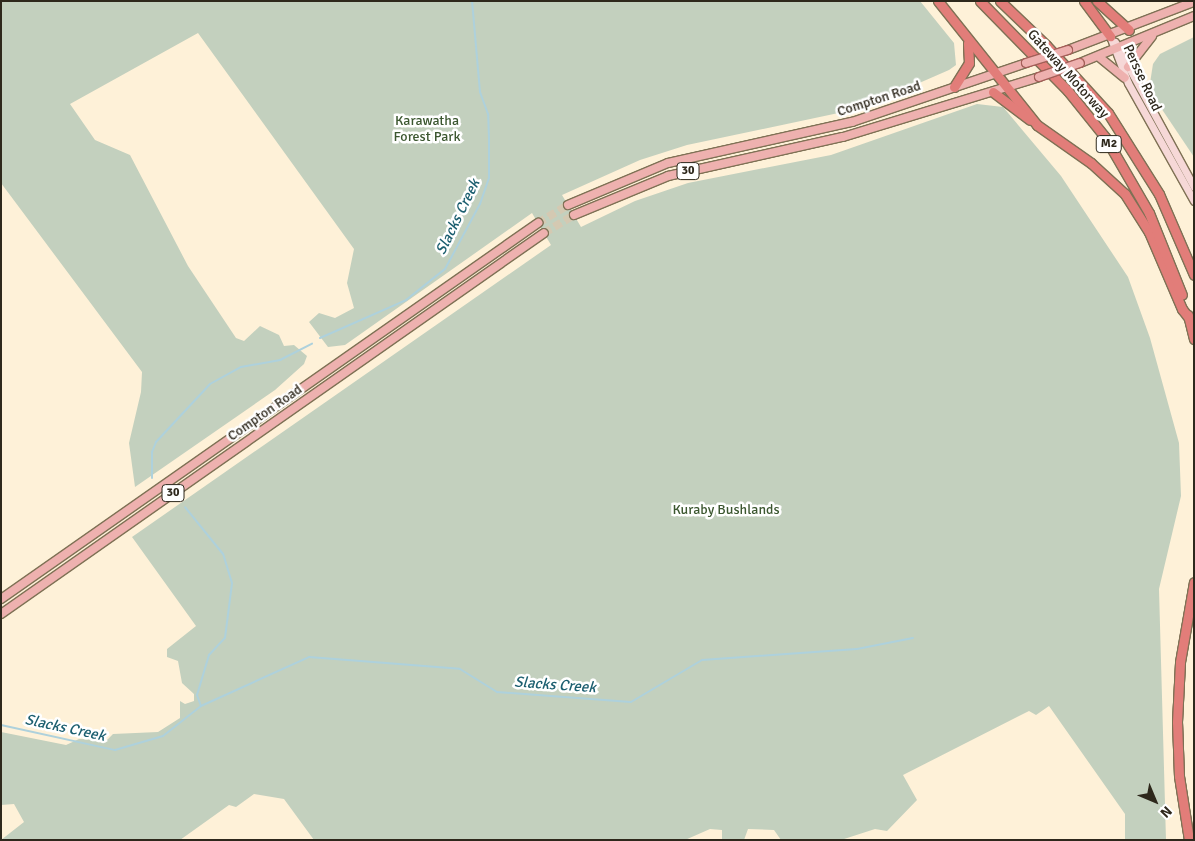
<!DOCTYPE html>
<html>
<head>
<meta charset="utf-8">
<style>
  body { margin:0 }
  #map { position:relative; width:1195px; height:841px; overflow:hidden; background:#fef1d8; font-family:Signika,sans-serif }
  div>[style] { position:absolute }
  .green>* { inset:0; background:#c3d0be }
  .stream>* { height:2px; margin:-1px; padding:0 1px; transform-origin:1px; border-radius:1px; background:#aed1dc }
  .primary-tunnel>* { height:8px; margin-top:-4px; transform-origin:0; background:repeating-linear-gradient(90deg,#d4c9b2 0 8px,transparent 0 12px) }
  .roads { filter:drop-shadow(1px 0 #7f7155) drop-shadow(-1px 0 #7f7155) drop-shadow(0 1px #7f7155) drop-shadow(0 -1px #7f7155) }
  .secondary>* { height:7px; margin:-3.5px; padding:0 3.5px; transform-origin:3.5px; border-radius:3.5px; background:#f6d8d7 }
  .primary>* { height:8px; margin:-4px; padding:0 4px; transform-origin:4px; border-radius:4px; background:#eeb1af }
  .highway>* { height:9px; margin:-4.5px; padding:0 4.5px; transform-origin:4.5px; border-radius:4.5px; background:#e27d79 }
  .bridges { filter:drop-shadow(1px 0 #a35f58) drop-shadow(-1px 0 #a35f58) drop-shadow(0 1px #a35f58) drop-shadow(0 -1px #a35f58) }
  .primary-bridge>* { height:8px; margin:-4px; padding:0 4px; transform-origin:4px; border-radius:4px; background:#eeb1af }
  span { translate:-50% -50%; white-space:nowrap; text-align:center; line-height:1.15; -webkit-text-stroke:5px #fff; paint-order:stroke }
  .shield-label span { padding:1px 4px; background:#fff; border:1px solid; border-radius:4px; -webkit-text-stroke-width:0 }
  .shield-label { font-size:12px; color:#2e281c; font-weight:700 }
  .street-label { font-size:14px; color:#2e281c }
  .park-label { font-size:14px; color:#3c5730 }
  .water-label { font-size:15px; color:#1b5e6f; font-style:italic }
  .frame { position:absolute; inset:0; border:2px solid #2e281c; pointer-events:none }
  .north { position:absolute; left:1130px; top:776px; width:50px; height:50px; -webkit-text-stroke:4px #fff; paint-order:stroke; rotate:135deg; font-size:14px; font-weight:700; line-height:20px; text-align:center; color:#2e281c }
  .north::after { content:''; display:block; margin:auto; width:18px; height:22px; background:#2e281c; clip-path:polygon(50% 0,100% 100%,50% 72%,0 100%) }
</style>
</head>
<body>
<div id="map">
  <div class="green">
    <div style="clip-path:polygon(1px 1px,920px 1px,954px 43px,956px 65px,949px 70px,862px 108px,687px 145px,640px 160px,562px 195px,581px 227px,635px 201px,688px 183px,831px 155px,977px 104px,1003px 107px,1061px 176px,1128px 277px,1150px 338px,1179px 443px,1181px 496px,1159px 589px,1166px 840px,1125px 840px,1125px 814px,1049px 706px,1036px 715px,1029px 711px,903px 775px,917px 800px,887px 831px,875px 829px,841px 840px,781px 840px,774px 830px,748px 829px,744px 840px,722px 840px,722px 830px,710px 829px,685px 840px,314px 840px,284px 799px,254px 794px,236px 807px,229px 805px,180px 840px,1px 840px,24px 822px,14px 804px,1px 805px,1px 732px,66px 745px,79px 739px,107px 740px,113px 734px,158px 732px,180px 718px,180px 701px,185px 704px,194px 701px,194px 694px,182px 683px,178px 661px,167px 657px,167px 649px,196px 626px,132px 537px,551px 245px,532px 213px,345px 345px,328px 347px,309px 322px,319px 313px,335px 318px,354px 308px,347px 283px,354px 249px,198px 33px,70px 104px,95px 140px,130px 155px,188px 266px,236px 338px,244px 341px,260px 326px,279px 335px,284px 346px,294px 345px,307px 356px,304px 364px,275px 390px,135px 487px,129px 443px,141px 392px,142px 372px,1px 183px)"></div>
    <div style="clip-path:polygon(1194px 37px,1194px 157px,1153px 96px,1150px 83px,1153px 64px,1160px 54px)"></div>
  </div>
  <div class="stream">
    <div style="left:320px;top:338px;width:94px;rotate:-23.8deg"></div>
    <div style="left:406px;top:300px;width:50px;rotate:-38.5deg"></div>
    <div style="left:445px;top:269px;width:74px;rotate:-61.7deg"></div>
    <div style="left:480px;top:204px;width:28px;rotate:-71deg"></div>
    <div style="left:489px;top:178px;width:40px;rotate:-90deg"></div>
    <div style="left:489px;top:138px;width:24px;rotate:-92deg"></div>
    <div style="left:488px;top:114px;width:23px;rotate:-110deg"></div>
    <div style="left:480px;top:92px;width:91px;rotate:-95deg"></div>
    <div style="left:152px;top:478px;width:26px;rotate:-90deg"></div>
    <div style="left:152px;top:452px;width:11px;rotate:-68deg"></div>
    <div style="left:156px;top:442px;width:79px;rotate:-47deg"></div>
    <div style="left:210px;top:384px;width:35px;rotate:-29deg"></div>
    <div style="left:241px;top:367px;width:40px;rotate:-10deg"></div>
    <div style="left:280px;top:360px;width:36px;rotate:-27deg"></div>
    <div style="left:201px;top:706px;width:119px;rotate:-24.4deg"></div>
    <div style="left:309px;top:657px;width:151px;rotate:4.5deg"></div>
    <div style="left:460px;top:669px;width:44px;rotate:31.9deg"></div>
    <div style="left:497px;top:692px;width:134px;rotate:4.3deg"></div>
    <div style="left:631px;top:702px;width:82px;rotate:-30.6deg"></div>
    <div style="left:702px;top:660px;width:155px;rotate:-4.1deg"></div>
    <div style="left:857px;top:649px;width:57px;rotate:-11.1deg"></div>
    <div style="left:1px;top:725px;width:117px;rotate:12.4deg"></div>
    <div style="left:115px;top:750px;width:50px;rotate:-16.3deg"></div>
    <div style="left:163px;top:736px;width:48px;rotate:-38.3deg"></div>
    <div style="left:201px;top:706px;width:12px;rotate:-110deg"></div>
    <div style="left:197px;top:695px;width:42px;rotate:-73.3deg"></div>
    <div style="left:209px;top:655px;width:23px;rotate:-47deg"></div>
    <div style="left:225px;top:638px;width:55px;rotate:-82.7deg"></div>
    <div style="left:232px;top:583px;width:30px;rotate:-107deg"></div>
    <div style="left:223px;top:554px;width:60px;rotate:-129deg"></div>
  </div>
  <div class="primary-tunnel">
    <div style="left:538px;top:223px;width:35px;rotate:-31deg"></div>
    <div style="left:544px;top:233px;width:35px;rotate:-31deg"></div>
  </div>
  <div class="roads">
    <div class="secondary">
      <div style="left:1110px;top:36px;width:50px;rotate:69deg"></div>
      <div style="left:1128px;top:83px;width:135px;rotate:60.8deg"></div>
      <div style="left:1115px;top:42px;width:165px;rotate:61.4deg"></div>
    </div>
    <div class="primary">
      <div style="left:1068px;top:50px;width:135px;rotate:-20.9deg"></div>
      <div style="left:1099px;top:57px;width:33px;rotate:39deg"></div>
      <div style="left:1080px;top:63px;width:123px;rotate:-22.4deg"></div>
      <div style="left:1128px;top:67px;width:39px;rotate:-52deg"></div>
      <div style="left:568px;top:205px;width:108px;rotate:-22.8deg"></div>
      <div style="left:668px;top:163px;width:189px;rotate:-12.6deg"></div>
      <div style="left:852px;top:122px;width:184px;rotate:-18.7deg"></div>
      <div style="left:574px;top:215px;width:102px;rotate:-22.5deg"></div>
      <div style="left:668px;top:176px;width:179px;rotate:-12.6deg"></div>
      <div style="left:843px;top:137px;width:205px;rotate:-17deg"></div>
      <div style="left:1px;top:599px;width:656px;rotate:-35deg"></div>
      <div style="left:1px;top:614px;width:663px;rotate:-35.06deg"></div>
    </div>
    <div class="highway">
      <div style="left:938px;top:1px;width:159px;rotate:51.4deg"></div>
      <div style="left:1037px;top:125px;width:66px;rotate:35.1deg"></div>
      <div style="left:1091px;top:163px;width:46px;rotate:42.4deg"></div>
      <div style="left:1125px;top:194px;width:45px;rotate:57.7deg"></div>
      <div style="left:1149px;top:232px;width:84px;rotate:66.8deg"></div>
      <div style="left:1182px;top:309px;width:11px;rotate:52deg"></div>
      <div style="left:980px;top:1px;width:126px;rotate:45.6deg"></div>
      <div style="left:1068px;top:91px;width:59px;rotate:51.2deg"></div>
      <div style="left:1105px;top:137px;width:88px;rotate:59.9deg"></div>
      <div style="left:1149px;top:213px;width:88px;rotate:68.1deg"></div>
      <div style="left:1000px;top:1px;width:64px;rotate:43.7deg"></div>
      <div style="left:1046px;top:45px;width:92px;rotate:47.6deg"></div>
      <div style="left:1108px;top:113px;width:96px;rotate:57.8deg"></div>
      <div style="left:1159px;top:194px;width:88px;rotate:66.6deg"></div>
      <div style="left:1084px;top:1px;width:44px;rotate:53.4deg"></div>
      <div style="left:1097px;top:1px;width:43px;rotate:42.2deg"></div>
      <div style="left:954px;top:87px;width:28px;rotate:-58deg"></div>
      <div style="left:969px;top:63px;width:20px;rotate:-93deg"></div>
      <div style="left:993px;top:92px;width:46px;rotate:37.1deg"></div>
      <div style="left:1188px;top:315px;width:25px;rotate:76deg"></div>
      <div style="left:1189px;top:840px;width:65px;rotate:-98.9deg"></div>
      <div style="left:1179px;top:776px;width:54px;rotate:-92.1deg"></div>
      <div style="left:1177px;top:722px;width:60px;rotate:-87.1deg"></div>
      <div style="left:1180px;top:662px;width:81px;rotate:-80.1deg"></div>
    </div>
  </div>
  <div class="bridges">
    <div class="primary-bridge">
      <div style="left:1026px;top:63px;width:44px;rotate:-17.2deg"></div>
      <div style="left:1039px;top:77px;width:43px;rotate:-18.9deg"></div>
    </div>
  </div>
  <div class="shield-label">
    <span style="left:1109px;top:144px">M2</span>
    <span style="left:688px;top:171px">30</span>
    <span style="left:173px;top:493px">30</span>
  </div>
  <div class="street-label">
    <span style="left:1068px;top:74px;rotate:48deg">Gateway Motorway</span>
    <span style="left:1142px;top:78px;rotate:65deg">Persse Road</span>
    <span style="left:879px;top:99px;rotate:-18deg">Compton Road</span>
    <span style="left:265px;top:413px;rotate:-35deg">Compton Road</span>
  </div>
  <div class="park-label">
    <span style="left:427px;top:129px">Karawatha<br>Forest Park</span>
    <span style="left:726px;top:510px">Kuraby Bushlands</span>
  </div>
  <div class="water-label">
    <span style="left:458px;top:217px;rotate:-64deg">Slacks Creek</span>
    <span style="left:555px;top:685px;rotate:4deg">Slacks Creek</span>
    <span style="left:65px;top:728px;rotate:12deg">Slacks Creek</span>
  </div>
  <div class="frame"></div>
  <div class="north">N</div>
</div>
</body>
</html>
